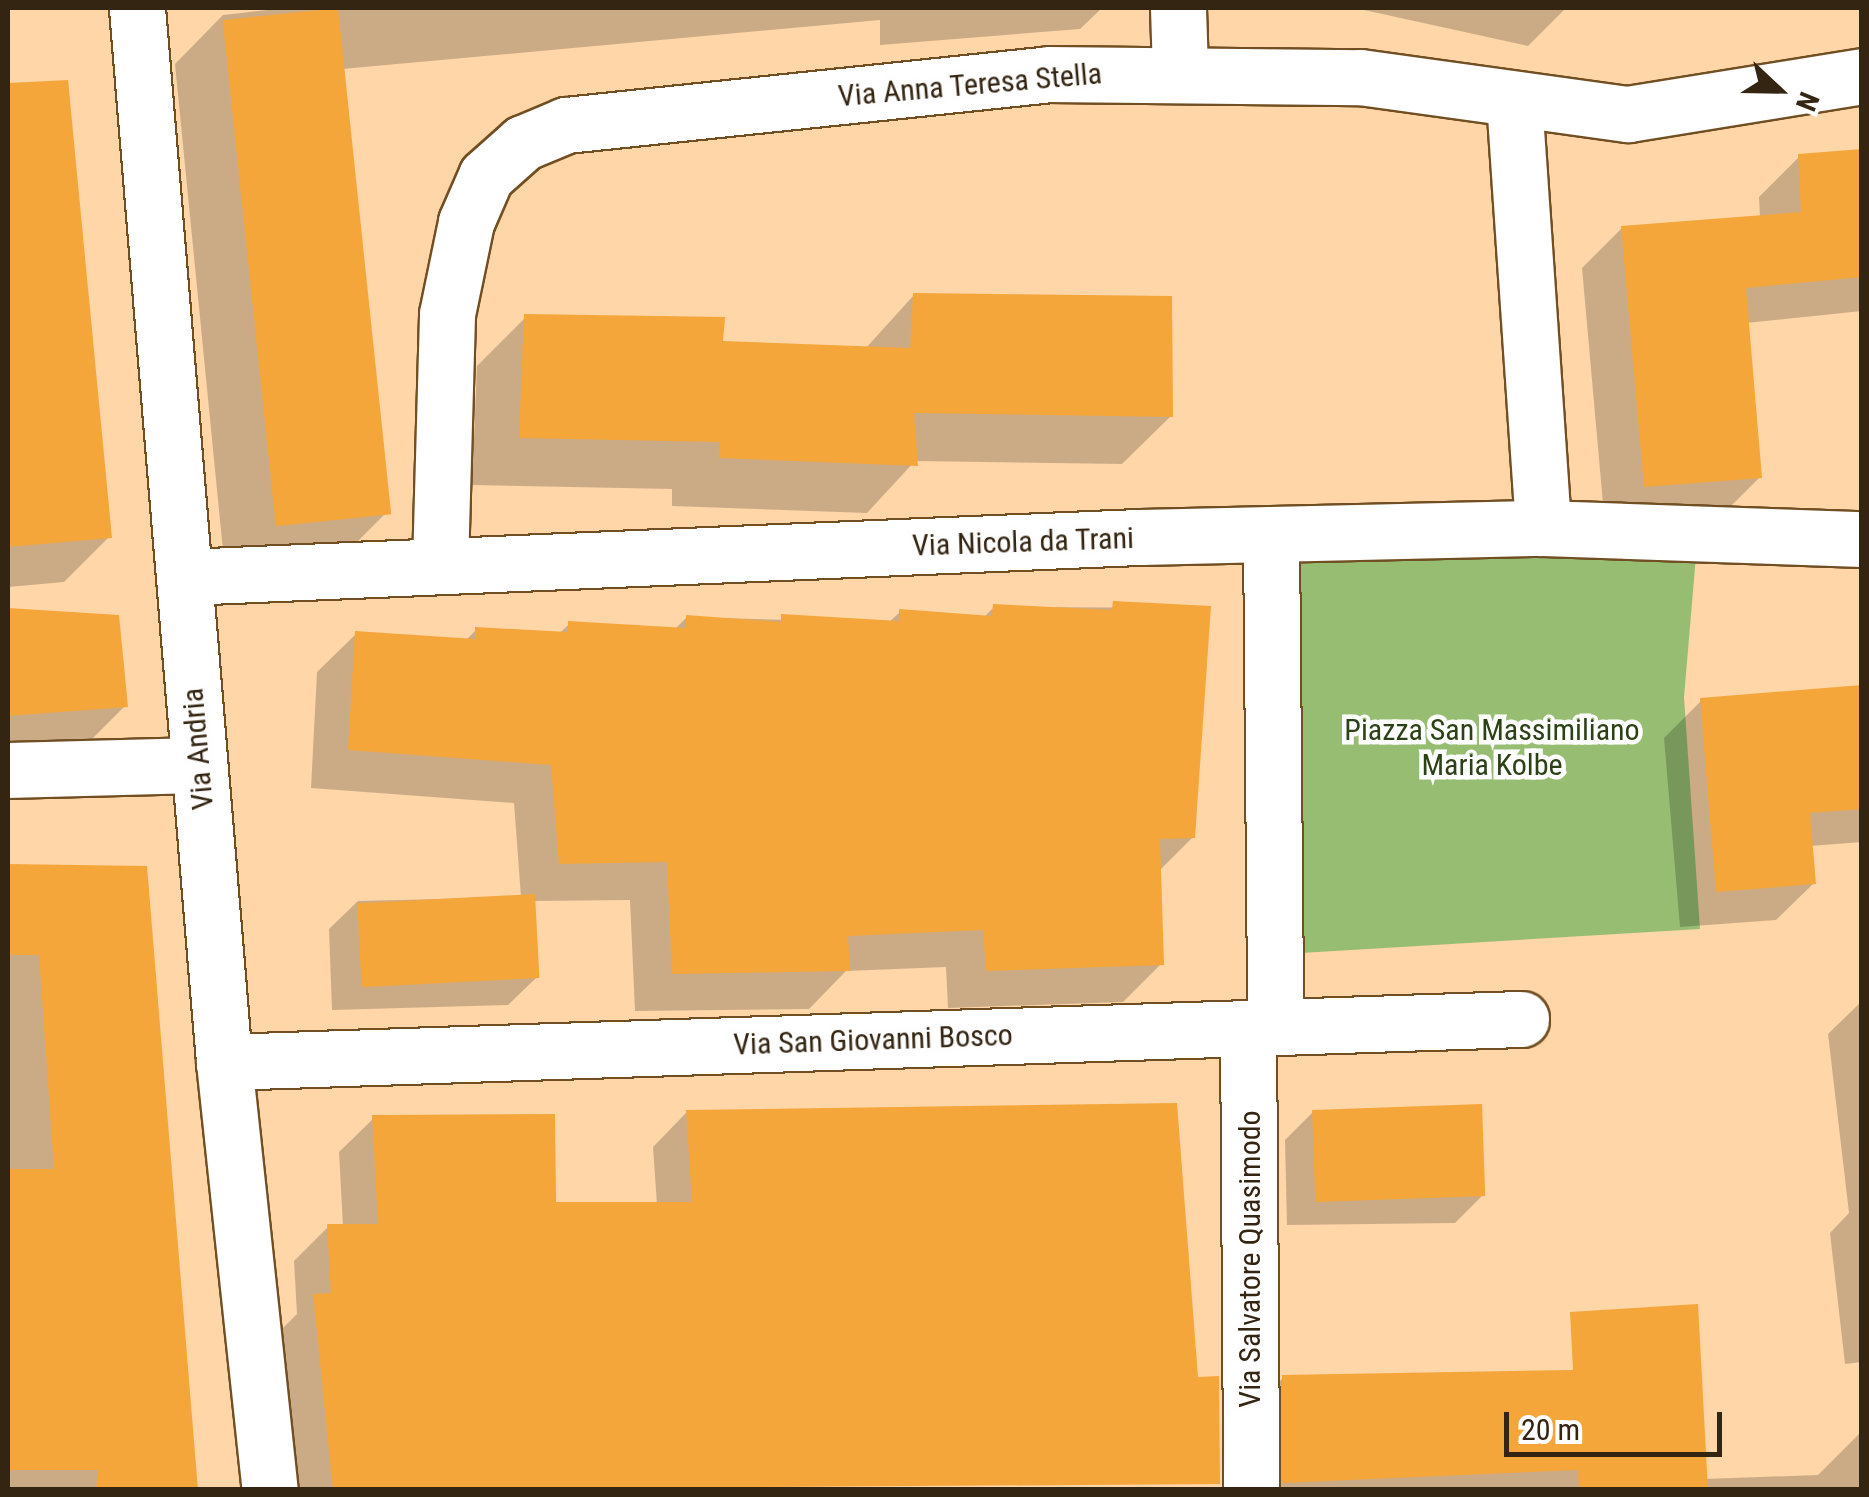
<!DOCTYPE html>
<html>
<head>
<meta charset="utf-8">
<style>
  body { margin:0 }
  #map { position:relative; width:1869px; height:1497px; overflow:hidden; background:#fed6a8; font-family:"Roboto Condensed",sans-serif }
  div>[style] { position:absolute }
  .green>* { inset:0; background:#97bd72 }
  .shadow>* { inset:0; background:#0003 }
  .building>* { inset:0; background:#f4a63b; transform-origin:0 0 }
  .roads { filter:drop-shadow(2px 0 #714f23) drop-shadow(-2px 0 #714f23) drop-shadow(0 2px #714f23) drop-shadow(0 -2px #714f23) }
  .street>* { height:55px; margin:-27.5px; padding:0 27.5px; transform-origin:27.5px; border-radius:27.5px; background:#fff }
  span { translate:-50% -50%; white-space:nowrap; text-align:center; line-height:1.15; -webkit-text-stroke:9px #fefefe; paint-order:stroke }
  .street-label { font-size:30px; color:#342513 }
  .park-label { font-size:30px; color:#2c4115 }
  .frame { position:absolute; inset:0; border:10px solid #342513; pointer-events:none }
  .north { position:absolute; left:1729px; top:40px; width:100px; height:100px; -webkit-text-stroke:8px #fefefe; paint-order:stroke; rotate:112deg; font-size:28px; font-weight:700; line-height:40px; text-align:center; color:#342513 }
  .north::after { content:''; display:block; margin:auto; width:35px; height:45px; background:#342513; clip-path:polygon(50% 0,100% 100%,50% 72%,0 100%) }
  .scale { position:absolute; left:1504px; top:1412px; width:218px; height:45px; box-sizing:border-box; border:5px solid #342513; border-top:0; padding-left:12px; font-size:30px; line-height:35px; white-space:nowrap; color:#342513; -webkit-text-stroke:8px #fefefe; paint-order:stroke }
</style>
</head>
<body>
<div id="map">
  <div class="green">
    <div style="clip-path:polygon(1298px 555px,1696px 556px,1684px 697px,1700px 929px,1301px 953px)"></div>
  </div>
  <div class="shadow">
    <div style="clip-path:polygon(284px 8px,1102px 8px,1080px 29px,880px 45px,880px 20px,342px 69px,386px 513px,338px 561px,225px 571px,175px 64px,223px 15px)"></div>
    <div style="clip-path:polygon(1355px 8px,1566px 8px,1528px 46px)"></div>
    <div style="clip-path:polygon(66px 82px,109px 537px,64px 582px,8px 587px,8px 86px)"></div>
    <div style="clip-path:polygon(1862px 151px,1862px 311px,1746px 323px,1760px 477px,1720px 517px,1605px 526px,1582px 268px,1622px 228px,1760px 218px,1759px 197px,1799px 157px)"></div>
    <div style="clip-path:polygon(914px 295px,1171px 416px,1122px 464px,915px 461px,867px 513px,672px 506px,672px 489px,472px 485px,477px 366px,526px 317px,721px 343px,865px 349px)"></div>
    <div style="clip-path:polygon(994px 607px,1208px 608px,1193px 837px,1158px 872px,1161px 964px,1123px 1002px,948px 1008px,946px 967px,846px 971px,809px 1009px,635px 1011px,630px 900px,533px 901px,537px 977px,508px 1005px,332px 1010px,329px 929px,358px 901px,521px 897px,514px 803px,311px 788px,317px 672px,356px 634px,465px 641px,476px 630px,559px 634px,569px 624px,674px 630px,687px 617px,888px 623px,900px 612px,983px 618px)"></div>
    <div style="clip-path:polygon(8px 611px,117px 618px,125px 706px,80px 751px,8px 757px)"></div>
    <div style="clip-path:polygon(1862px 692px,1862px 842px,1810px 846px,1813px 884px,1776px 920px,1680px 927px,1664px 738px,1701px 701px)"></div>
    <div style="clip-path:polygon(8px 867px,145px 869px,196px 1490px,8px 1490px)"></div>
    <div style="clip-path:polygon(1862px 1001px,1862px 1362px,1845px 1364px,1830px 1233px,1849px 1213px,1828px 1034px)"></div>
    <div style="clip-path:polygon(687px 1112px,1195px 1379px,1217px 1483px,296px 1490px,280px 1331px,297px 1314px,294px 1261px,328px 1227px,343px 1227px,339px 1152px,374px 1118px,554px 1205px,657px 1205px,653px 1147px)"></div>
    <div style="clip-path:polygon(1313px 1112px,1483px 1195px,1455px 1223px,1287px 1225px,1285px 1140px)"></div>
    <div style="clip-path:polygon(1283px 1378px,1705px 1479px,1818px 1475px,1862px 1431px,1862px 1490px,1255px 1490px,1254px 1406px)"></div>
  </div>
  <div class="building">
    <div style="left:338px;top:8px;width:509px;height:116px;rotate:84deg"></div>
    <div style="clip-path:polygon(68px 80px,112px 538px,8px 547px,8px 83px)"></div>
    <div style="clip-path:polygon(1862px 149px,1862px 277px,1746px 288px,1762px 478px,1644px 487px,1621px 226px,1801px 212px,1798px 154px)"></div>
    <div style="clip-path:polygon(913px 293px,1172px 296px,1173px 417px,914px 413px,918px 466px,719px 458px,719px 442px,519px 438px,524px 314px,725px 317px,723px 341px,910px 348px)"></div>
    <div style="clip-path:polygon(1113px 601px,1211px 606px,1195px 838px,1160px 839px,1164px 965px,986px 971px,983px 930px,848px 936px,850px 971px,672px 974px,667px 862px,559px 864px,551px 765px,348px 750px,355px 631px,475px 639px,475px 627px,568px 632px,568px 621px,686px 628px,686px 615px,781px 622px,781px 614px,899px 621px,899px 609px,992px 616px,993px 604px,1112px 610px)"></div>
    <div style="clip-path:polygon(8px 608px,119px 615px,128px 707px,8px 716px)"></div>
    <div style="clip-path:polygon(1862px 685px,1862px 809px,1810px 813px,1816px 884px,1716px 892px,1700px 698px)"></div>
    <div style="clip-path:polygon(8px 864px,147px 866px,198px 1490px,96px 1490px,98px 1470px,8px 1470px,8px 1169px,54px 1169px,39px 955px,8px 955px)"></div>
    <div style="left:535px;top:894px;width:84px;height:178px;rotate:87deg"></div>
    <div style="clip-path:polygon(1177px 1103px,1198px 1377px,1219px 1376px,1220px 1484px,333px 1490px,313px 1294px,331px 1293px,327px 1224px,378px 1224px,372px 1115px,555px 1114px,556px 1202px,692px 1202px,686px 1110px)"></div>
    <div style="left:1482px;top:1104px;width:92px;height:170px;rotate:88deg"></div>
    <div style="clip-path:polygon(1698px 1304px,1708px 1490px,1579px 1490px,1578px 1470px,1282px 1483px,1282px 1375px,1573px 1370px,1570px 1312px)"></div>
  </div>
  <div class="roads">
    <div class="street">
      <div style="left:137px;top:8px;width:1058px;rotate:85.28deg"></div>
      <div style="left:224px;top:1062px;width:430px;rotate:83.9deg"></div>
      <div style="left:1178px;top:8px;width:64px;rotate:88.2deg"></div>
      <div style="left:1514px;top:100px;width:429px;rotate:86.1deg"></div>
      <div style="left:1271px;top:534px;width:493px;rotate:89.5deg"></div>
      <div style="left:440px;top:566px;width:252px;rotate:-88.4deg"></div>
      <div style="left:447px;top:314px;width:94px;rotate:-78.3deg"></div>
      <div style="left:466px;top:222px;width:50px;rotate:-66.5deg"></div>
      <div style="left:486px;top:176px;width:50px;rotate:-41.7deg"></div>
      <div style="left:523px;top:143px;width:47px;rotate:-22.7deg"></div>
      <div style="left:566px;top:125px;width:485px;rotate:-6deg"></div>
      <div style="left:1048px;top:74px;width:312px;rotate:0.6deg"></div>
      <div style="left:1360px;top:77px;width:271px;rotate:7.9deg"></div>
      <div style="left:1628px;top:114px;width:237px;rotate:-9.2deg"></div>
      <div style="left:184px;top:577px;width:957px;rotate:-2.4deg"></div>
      <div style="left:1140px;top:537px;width:403px;rotate:-1.3deg"></div>
      <div style="left:1543px;top:528px;width:319px;rotate:2deg"></div>
      <div style="left:8px;top:770px;width:191px;rotate:-1.5deg"></div>
      <div style="left:1248px;top:1028px;width:462px;rotate:89.6deg"></div>
      <div style="left:224px;top:1062px;width:1298px;rotate:-1.9deg"></div>
    </div>
  </div>
  <div class="street-label">
    <span style="left:970px;top:85px;rotate:-5deg">Via Anna Teresa Stella</span>
    <span style="left:1023px;top:542px;rotate:-2deg">Via Nicola da Trani</span>
    <span style="left:198px;top:749px;rotate:-95deg">Via Andria</span>
    <span style="left:873px;top:1040px;rotate:-2deg">Via San Giovanni Bosco</span>
    <span style="left:1250px;top:1259px;rotate:-90deg">Via Salvatore Quasimodo</span>
  </div>
  <div class="park-label">
    <span style="left:1492px;top:747px">Piazza San Massimiliano<br>Maria Kolbe</span>
  </div>
  <div class="frame"></div>
  <div class="north">N</div>
  <div class="scale">20 m</div>
</div>
</body>
</html>
